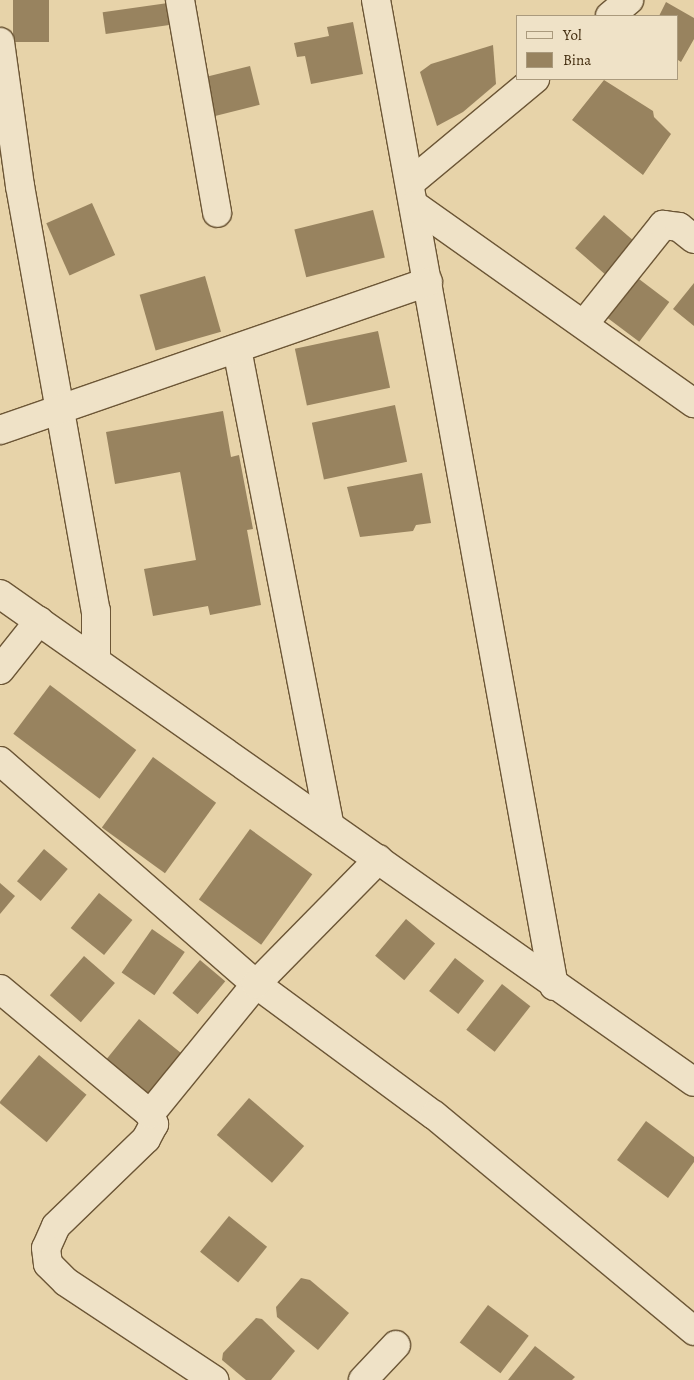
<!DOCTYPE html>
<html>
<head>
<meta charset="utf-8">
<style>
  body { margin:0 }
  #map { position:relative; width:694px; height:1380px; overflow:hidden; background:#e7d3a9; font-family:Alegreya,serif }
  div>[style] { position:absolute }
  .building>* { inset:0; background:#98835f; transform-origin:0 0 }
  .roads { filter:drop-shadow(1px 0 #6c5636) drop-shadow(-1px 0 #6c5636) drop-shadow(0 1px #6c5636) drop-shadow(0 -1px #6c5636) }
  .minor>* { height:28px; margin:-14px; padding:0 14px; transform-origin:14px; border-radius:14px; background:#efe2c7 }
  span { translate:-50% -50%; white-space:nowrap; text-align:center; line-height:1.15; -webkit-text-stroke:4px #efe2c7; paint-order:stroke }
  .legend { position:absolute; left:516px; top:15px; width:162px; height:65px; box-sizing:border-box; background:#efe2c7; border:1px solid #aa9a7d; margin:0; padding:6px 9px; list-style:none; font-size:15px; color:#432d0f }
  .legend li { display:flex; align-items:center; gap:10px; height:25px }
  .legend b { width:25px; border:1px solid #aa9a7d }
</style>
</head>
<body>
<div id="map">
  <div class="building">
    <div style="left:13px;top:0;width:36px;height:42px"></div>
    <div style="clip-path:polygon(666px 2px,694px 18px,694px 39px,681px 62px,678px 60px,678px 16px,659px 16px)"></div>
    <div style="left:168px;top:3px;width:22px;height:66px;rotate:82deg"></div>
    <div style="clip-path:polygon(353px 22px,363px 74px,311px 84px,305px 56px,297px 57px,294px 43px,329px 36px,327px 27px)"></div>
    <div style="clip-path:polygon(493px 45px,496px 84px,463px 112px,437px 126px,420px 72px,431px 64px)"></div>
    <div style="left:250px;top:66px;width:40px;height:49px;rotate:76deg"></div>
    <div style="clip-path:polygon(604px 80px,653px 111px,654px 117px,671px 134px,643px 175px,572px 120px)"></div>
    <div style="left:92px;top:203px;width:57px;height:50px;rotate:66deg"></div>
    <div style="left:373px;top:210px;width:49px;height:81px;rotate:76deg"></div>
    <div style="left:604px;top:215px;width:43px;height:44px;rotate:41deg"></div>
    <div style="left:205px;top:276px;width:58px;height:68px;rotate:74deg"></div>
    <div style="left:635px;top:276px;width:43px;height:50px;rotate:37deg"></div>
    <div style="clip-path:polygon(694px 283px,694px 326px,673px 309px)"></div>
    <div style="left:378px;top:331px;width:58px;height:85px;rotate:78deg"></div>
    <div style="left:395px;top:405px;width:58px;height:85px;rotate:78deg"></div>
    <div style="clip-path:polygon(223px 411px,231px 457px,239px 455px,253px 529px,247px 530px,261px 605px,210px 615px,208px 606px,153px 616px,144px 569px,196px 560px,180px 472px,115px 484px,106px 432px)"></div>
    <div style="clip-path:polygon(422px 473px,431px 523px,416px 525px,413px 531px,360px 537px,347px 487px)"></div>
    <div style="left:50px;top:685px;width:108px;height:61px;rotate:37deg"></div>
    <div style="left:153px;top:757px;width:78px;height:87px;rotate:36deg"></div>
    <div style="left:250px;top:829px;width:77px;height:87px;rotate:36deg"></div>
    <div style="left:44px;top:849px;width:31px;height:42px;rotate:40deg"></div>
    <div style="clip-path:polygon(0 883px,15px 896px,0 914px)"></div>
    <div style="left:99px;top:893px;width:43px;height:45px;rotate:39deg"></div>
    <div style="left:406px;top:919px;width:38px;height:48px;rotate:40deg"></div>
    <div style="left:152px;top:929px;width:40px;height:53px;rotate:35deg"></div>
    <div style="left:84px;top:956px;width:41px;height:52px;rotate:41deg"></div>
    <div style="left:455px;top:958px;width:37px;height:42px;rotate:38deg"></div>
    <div style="left:200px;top:960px;width:33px;height:43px;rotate:40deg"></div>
    <div style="left:502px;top:984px;width:36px;height:58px;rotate:38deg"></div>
    <div style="left:139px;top:1019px;width:60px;height:53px;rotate:39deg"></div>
    <div style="left:39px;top:1055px;width:62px;height:62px;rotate:40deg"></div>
    <div style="left:249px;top:1098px;width:73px;height:49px;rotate:41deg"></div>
    <div style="clip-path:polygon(646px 1121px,694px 1157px,694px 1162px,668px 1198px,617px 1160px)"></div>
    <div style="left:229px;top:1216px;width:49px;height:46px;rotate:39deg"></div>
    <div style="clip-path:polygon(301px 1278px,310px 1280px,349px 1313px,318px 1350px,277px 1317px,276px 1307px)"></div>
    <div style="left:488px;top:1305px;width:51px;height:47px;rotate:37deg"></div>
    <div style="clip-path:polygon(256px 1318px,262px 1319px,295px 1351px,271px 1380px,246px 1380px,222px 1360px,223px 1353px)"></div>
    <div style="clip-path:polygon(535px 1346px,575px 1377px,572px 1380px,508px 1380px)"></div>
  </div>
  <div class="roads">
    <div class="minor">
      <div style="left:180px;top:0;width:216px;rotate:80.1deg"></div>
      <div style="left:376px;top:0;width:1002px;rotate:79.77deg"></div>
      <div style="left:610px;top:16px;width:25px;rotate:-40deg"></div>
      <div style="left:0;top:42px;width:145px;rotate:82.1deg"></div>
      <div style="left:20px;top:186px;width:432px;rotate:79.9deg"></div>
      <div style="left:96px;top:611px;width:49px;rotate:90deg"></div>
      <div style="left:410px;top:183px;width:163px;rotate:-39.8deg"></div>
      <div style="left:414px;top:205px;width:343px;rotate:35.3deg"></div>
      <div style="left:584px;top:324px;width:127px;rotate:-51.4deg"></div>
      <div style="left:663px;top:225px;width:16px;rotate:7deg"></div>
      <div style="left:679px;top:227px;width:19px;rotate:39deg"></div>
      <div style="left:237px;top:349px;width:484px;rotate:79deg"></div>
      <div style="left:0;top:430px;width:453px;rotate:-19.1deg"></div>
      <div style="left:0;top:594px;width:848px;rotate:35.11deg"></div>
      <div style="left:0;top:670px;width:63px;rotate:-51.5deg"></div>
      <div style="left:0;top:761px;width:340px;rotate:41.1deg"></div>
      <div style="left:256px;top:984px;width:221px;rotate:36.4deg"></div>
      <div style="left:434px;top:1115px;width:338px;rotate:39.7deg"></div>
      <div style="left:0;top:989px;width:195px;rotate:39.8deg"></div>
      <div style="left:150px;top:1114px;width:11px;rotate:68deg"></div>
      <div style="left:154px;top:1124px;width:17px;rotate:118deg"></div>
      <div style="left:146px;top:1139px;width:125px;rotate:136deg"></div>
      <div style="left:56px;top:1226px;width:24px;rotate:114deg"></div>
      <div style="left:46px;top:1248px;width:16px;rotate:83deg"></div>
      <div style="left:48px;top:1264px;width:25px;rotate:45deg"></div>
      <div style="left:66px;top:1282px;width:178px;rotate:33.5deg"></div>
      <div style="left:150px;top:1114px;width:168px;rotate:-50.8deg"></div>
      <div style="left:256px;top:984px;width:175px;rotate:-45.5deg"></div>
      <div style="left:363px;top:1380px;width:48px;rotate:-46.7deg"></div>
    </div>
  </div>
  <ul class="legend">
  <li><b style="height:6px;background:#efe2c7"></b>Yol</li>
  <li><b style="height:14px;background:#98835f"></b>Bina</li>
  </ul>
</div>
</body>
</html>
